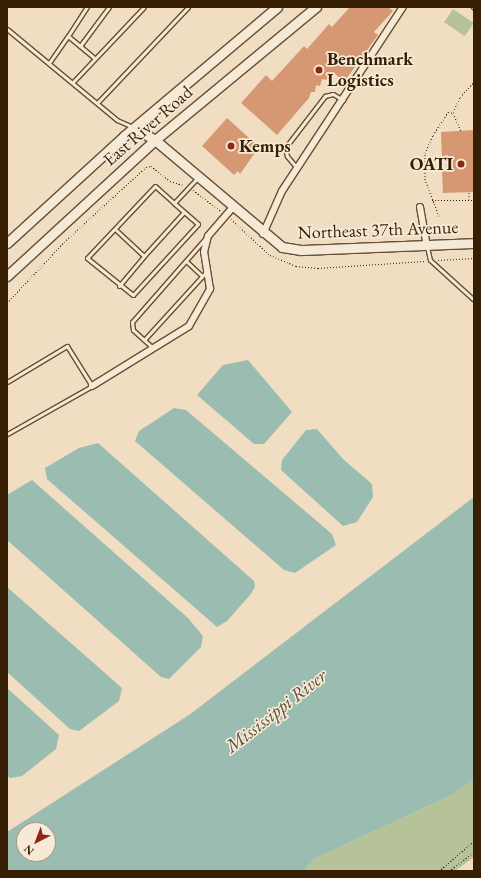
<!DOCTYPE html>
<html>
<head>
<meta charset="utf-8">
<style>
  body { margin:0 }
  #map { position:relative; width:481px; height:878px; overflow:hidden; background:#f1dec2; font-family:"EB Garamond",serif }
  div>[style] { position:absolute }
  .green>* { inset:0; background:#b6c297; transform-origin:0 0 }
  .water>* { inset:0; background:#9bbcb0 }
  .building>* { inset:0; background:#d59872 }
  .path>* { height:1px; margin-top:-0.5px; transform-origin:0; background:repeating-linear-gradient(90deg,#371f04 0 1px,transparent 0 3px) }
  .roads { filter:drop-shadow(1px 0 #664f34) drop-shadow(-1px 0 #664f34) drop-shadow(0 1px #664f34) drop-shadow(0 -1px #664f34) }
  .lane>* { height:3px; margin:-1.5px; padding:0 1.5px; transform-origin:1.5px; border-radius:1.5px; background:#f6ead7 }
  .street>* { height:6px; margin:-3px; padding:0 3px; transform-origin:3px; border-radius:3px; background:#f6ead7 }
  .secondary>* { height:9px; margin:-4.5px; padding:0 4.5px; transform-origin:4.5px; border-radius:4.5px; background:#f6ead7 }
  .dots>* { width:11px; height:11px; translate:-50% -50%; box-sizing:border-box; border:2px solid #f6ead7; border-radius:50% }
  span { translate:-50% -50%; white-space:nowrap; text-align:center; line-height:1.15; -webkit-text-stroke:3.5px #f6ead7; paint-order:stroke }
  .poi-label { font-size:18px; color:#371f04; font-weight:700 }
  .left { translate:0 -50%; text-align:left }
  .right { translate:-100% -50%; text-align:right }
  .street-label { font-size:18px; color:#371f04 }
  .water-label { font-size:19px; color:#554e38; font-style:italic }
  .frame { position:absolute; inset:0; border:8px solid #371f04; pointer-events:none }
  .north { position:absolute; left:16px; top:822px; width:40px; height:40px; box-sizing:border-box; background:#f6ead7; border:1px solid #aa9983; border-radius:50%; rotate:222deg; font-size:11px; font-weight:700; line-height:16px; text-align:center; color:#371f04 }
  .north::after { content:''; display:block; margin:auto; width:14px; height:18px; background:#8f2418; clip-path:polygon(50% 0,100% 100%,50% 72%,0 100%) }
</style>
</head>
<body>
<div id="map">
  <div class="green">
    <div style="left:453px;top:9px;width:25px;height:16px;rotate:34deg"></div>
    <div style="clip-path:polygon(474px 779px,474px 857px,455px 871px,304px 871px,314px 859px,454px 794px)"></div>
  </div>
  <div class="water">
    <div style="clip-path:polygon(248px 360px,292px 412px,264px 444px,254px 444px,197px 395px,223px 365px)"></div>
    <div style="clip-path:polygon(174px 408px,186px 410px,332px 534px,336px 545px,295px 573px,284px 570px,135px 441px,139px 431px)"></div>
    <div style="clip-path:polygon(317px 429px,343px 459px,372px 484px,373px 497px,357px 522px,343px 526px,281px 470px,282px 460px,306px 430px)"></div>
    <div style="clip-path:polygon(98px 443px,254px 581px,255px 587px,250px 595px,227px 621px,217px 627px,47px 479px,45px 468px,79px 448px)"></div>
    <div style="clip-path:polygon(32px 480px,188px 618px,203px 636px,201px 647px,169px 679px,161px 677px,7px 540px,7px 495px)"></div>
    <div style="clip-path:polygon(evenodd,474px 497px,474px 779px,454px 794px,314px 859px,304px 871px,7px 871px,7px 832px,189px 715px,474px 497px,24px 830px,48px 830px,48px 854px,24px 854px,24px 830px)"></div>
    <div style="clip-path:polygon(7px 587px,122px 688px,119px 701px,79px 731px,70px 729px,7px 672px)"></div>
    <div style="clip-path:polygon(7px 688px,59px 735px,56px 749px,22px 776px,10px 778px,7px 775px)"></div>
  </div>
  <div class="building">
    <div style="clip-path:polygon(350px 7px,388px 7px,393px 11px,374px 32px,378px 35px,344px 82px,333px 72px,326px 80px,322px 79px,320px 86px,316px 85px,315px 92px,311px 92px,309px 98px,277px 135px,241px 103px,266px 75px,272px 81px,304px 46px,307px 49px,329px 24px,332px 27px)"></div>
    <div style="clip-path:polygon(227px 118px,259px 147px,240px 174px,238px 171px,234px 175px,202px 146px)"></div>
    <div style="clip-path:polygon(474px 130px,474px 192px,443px 193px,442px 170px,448px 169px,448px 159px,442px 159px,441px 132px)"></div>
  </div>
  <div class="path">
    <div style="left:453px;top:112px;width:17px;rotate:-65deg"></div>
    <div style="left:460px;top:97px;width:21px;rotate:-47deg"></div>
    <div style="left:193px;top:190px;width:35px;rotate:37deg"></div>
    <div style="left:469px;top:192px;width:7px;rotate:90deg"></div>
    <div style="left:432px;top:200px;width:42px"></div>
    <div style="left:439px;top:216px;width:40px;rotate:-111deg"></div>
    <div style="left:425px;top:179px;width:26px;rotate:-90deg"></div>
    <div style="left:425px;top:153px;width:20px;rotate:-66deg"></div>
    <div style="left:433px;top:135px;width:27px;rotate:-57deg"></div>
    <div style="left:448px;top:112px;width:5px;rotate:11deg"></div>
    <div style="left:453px;top:113px;width:20px;rotate:66deg"></div>
    <div style="left:231px;top:219px;width:53px;rotate:42.7deg"></div>
    <div style="left:270px;top:255px;width:28px;rotate:23deg"></div>
    <div style="left:296px;top:266px;width:22px;rotate:5deg"></div>
    <div style="left:318px;top:268px;width:107px;rotate:-3.7deg"></div>
    <div style="left:438px;top:260px;width:36px;rotate:-3deg"></div>
    <div style="left:7px;top:303px;width:83px;rotate:-46.9deg"></div>
    <div style="left:64px;top:242px;width:111px;rotate:-42.4deg"></div>
    <div style="left:146px;top:167px;width:5px;rotate:-11deg"></div>
    <div style="left:151px;top:166px;width:24px;rotate:38deg"></div>
    <div style="left:170px;top:181px;width:14px;rotate:17deg"></div>
    <div style="left:439px;top:871px;width:46px;rotate:-40.6deg"></div>
    <div style="left:449px;top:871px;width:31px;rotate:-37deg"></div>
  </div>
  <div class="roads">
    <div class="lane">
      <div style="left:473px;top:7px;width:1px;rotate:45deg"></div>
      <div style="left:7px;top:29px;width:143px;rotate:39.6deg"></div>
      <div style="left:117px;top:120px;width:17px;rotate:24deg"></div>
      <div style="left:68px;top:36px;width:35px;rotate:-57deg"></div>
      <div style="left:80px;top:46px;width:49px;rotate:-53.4deg"></div>
      <div style="left:49px;top:63px;width:33px;rotate:-55deg"></div>
      <div style="left:68px;top:36px;width:33px;rotate:40deg"></div>
      <div style="left:73px;top:82px;width:103px;rotate:-46.6deg"></div>
      <div style="left:98px;top:102px;width:131px;rotate:-46.5deg"></div>
      <div style="left:297px;top:168px;width:16px;rotate:-130deg"></div>
      <div style="left:287px;top:156px;width:8px;rotate:-104deg"></div>
      <div style="left:285px;top:148px;width:66px;rotate:-52.4deg"></div>
      <div style="left:325px;top:96px;width:8px;rotate:-14deg"></div>
      <div style="left:333px;top:94px;width:12px;rotate:31deg"></div>
      <div style="left:174px;top:203px;width:25px;rotate:-138deg"></div>
      <div style="left:155px;top:186px;width:99px;rotate:133.4deg"></div>
      <div style="left:87px;top:258px;width:59px;rotate:38.8deg"></div>
      <div style="left:133px;top:295px;width:96px;rotate:-47.5deg"></div>
      <div style="left:198px;top:224px;width:32px;rotate:-139deg"></div>
      <div style="left:174px;top:203px;width:35px;rotate:-47deg"></div>
      <div style="left:116px;top:230px;width:38px;rotate:43deg"></div>
      <div style="left:144px;top:256px;width:59px;rotate:-47.7deg"></div>
      <div style="left:427px;top:247px;width:13px;rotate:77deg"></div>
      <div style="left:430px;top:260px;width:59px;rotate:42.3deg"></div>
      <div style="left:186px;top:261px;width:22px;rotate:43deg"></div>
      <div style="left:119px;top:286px;width:39px;rotate:-50deg"></div>
      <div style="left:144px;top:340px;width:92px;rotate:-47.6deg"></div>
      <div style="left:153px;top:348px;width:27px;rotate:-138deg"></div>
      <div style="left:133px;top:330px;width:8px;rotate:-97deg"></div>
      <div style="left:132px;top:322px;width:111px;rotate:-48.7deg"></div>
      <div style="left:7px;top:382px;width:70px;rotate:-31deg"></div>
      <div style="left:67px;top:346px;width:47px;rotate:58deg"></div>
      <div style="left:92px;top:386px;width:98px;rotate:150.5deg"></div>
    </div>
    <div class="street">
      <div style="left:420px;top:207px;width:39px;rotate:80deg"></div>
      <div style="left:263px;top:234px;width:47px;rotate:-66.2deg"></div>
      <div style="left:282px;top:191px;width:220px;rotate:-56.7deg"></div>
      <div style="left:92px;top:386px;width:114px;rotate:-31.7deg"></div>
      <div style="left:189px;top:326px;width:43px;rotate:-60.4deg"></div>
      <div style="left:210px;top:289px;width:37px;rotate:-99deg"></div>
      <div style="left:204px;top:252px;width:16px;rotate:-76deg"></div>
      <div style="left:208px;top:236px;width:38px;rotate:-49deg"></div>
    </div>
    <div class="secondary">
      <div style="left:135px;top:128px;width:23px;rotate:31deg"></div>
      <div style="left:155px;top:140px;width:166px;rotate:40.1deg"></div>
      <div style="left:282px;top:247px;width:19px;rotate:9deg"></div>
      <div style="left:301px;top:250px;width:173px;rotate:-2.3deg"></div>
      <div style="left:7px;top:243px;width:159px;rotate:-42.4deg"></div>
      <div style="left:124px;top:136px;width:200px;rotate:-40.1deg"></div>
      <div style="left:7px;top:276px;width:201px;rotate:-42.6deg"></div>
      <div style="left:155px;top:140px;width:209px;rotate:-39.6deg"></div>
    </div>
  </div>
  <div class="dots">
    <div style="left:319px;top:70px;background:#8f2418"></div>
    <div style="left:231px;top:146px;background:#8f2418"></div>
    <div style="left:461px;top:164px;background:#8f2418"></div>
  </div>
  <div class="poi-label">
    <span class="left" style="left:327px;top:70px">Benchmark<br>Logistics</span>
    <span class="left" style="left:239px;top:146px">Kemps</span>
    <span class="right" style="left:453px;top:164px">OATI</span>
  </div>
  <div class="street-label">
    <span style="left:148px;top:126px;rotate:-41deg">East River Road</span>
    <span style="left:378px;top:230px;rotate:-2deg">Northeast 37th Avenue</span>
  </div>
  <div class="water-label">
    <span style="left:276px;top:711px;rotate:-38deg">Mississippi River</span>
  </div>
  <div class="frame"></div>
  <div class="north">N</div>
</div>
</body>
</html>
